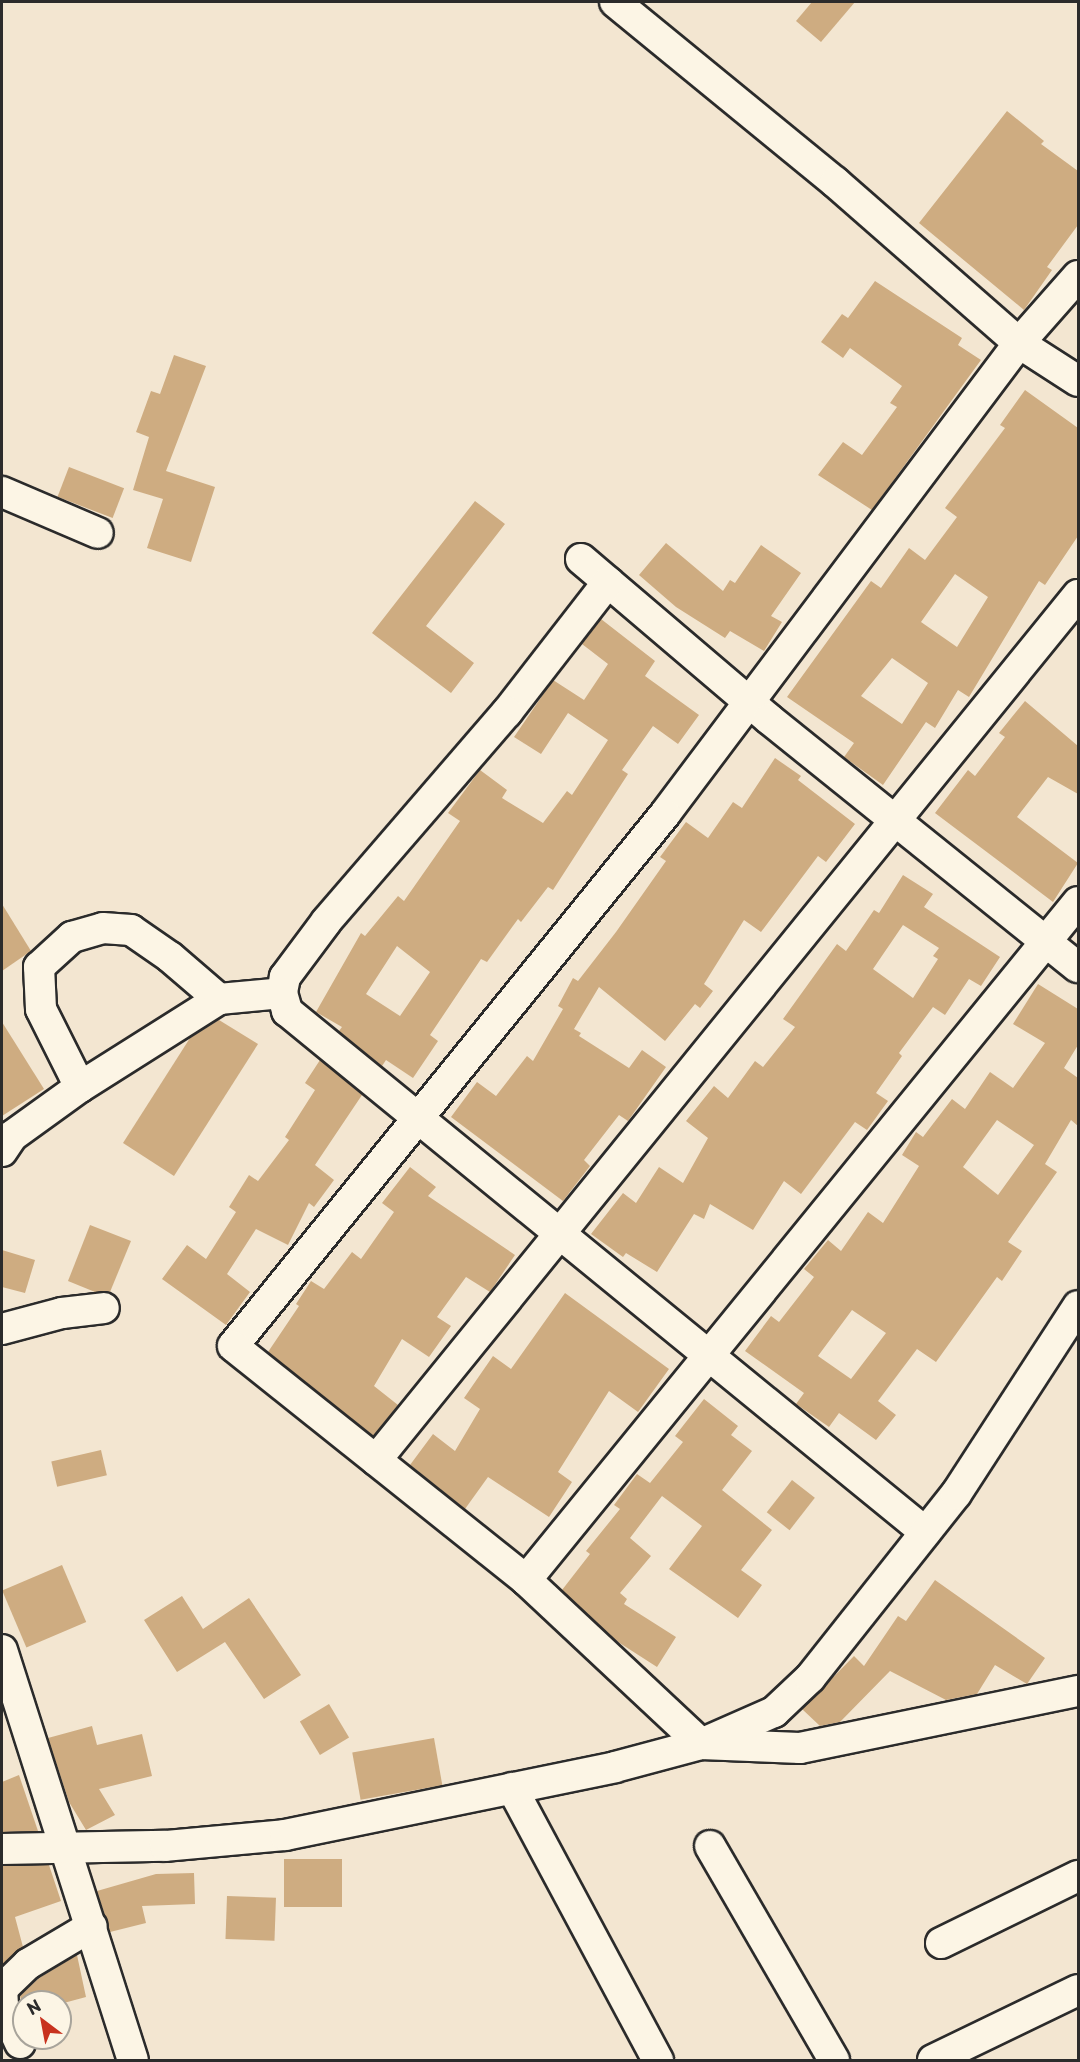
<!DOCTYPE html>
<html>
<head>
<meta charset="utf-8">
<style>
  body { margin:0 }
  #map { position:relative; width:1080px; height:2062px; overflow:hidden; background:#f3e6d1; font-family:"Playpen Sans",sans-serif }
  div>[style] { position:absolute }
  .building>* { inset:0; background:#ceac81; transform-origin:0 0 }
  .roads { filter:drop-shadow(2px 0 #2b2b2b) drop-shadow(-2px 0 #2b2b2b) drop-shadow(0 2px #2b2b2b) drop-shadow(0 -2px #2b2b2b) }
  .minor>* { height:30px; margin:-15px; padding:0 15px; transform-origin:15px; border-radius:15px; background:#fcf5e5 }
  span { translate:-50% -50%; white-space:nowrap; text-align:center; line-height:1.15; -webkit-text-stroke:5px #fcf5e5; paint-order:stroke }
  .frame { position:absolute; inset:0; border:3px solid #2b2b2b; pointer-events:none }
  .north { position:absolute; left:12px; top:1990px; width:60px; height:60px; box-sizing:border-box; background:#fcf5e5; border:2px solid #a8a49b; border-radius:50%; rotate:328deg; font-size:16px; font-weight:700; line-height:24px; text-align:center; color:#2b2b2b }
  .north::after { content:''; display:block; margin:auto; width:21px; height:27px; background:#c8321e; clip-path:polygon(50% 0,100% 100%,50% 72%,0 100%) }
</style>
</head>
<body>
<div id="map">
  <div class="building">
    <div style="clip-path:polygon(812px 2px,855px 2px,821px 42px,796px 21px)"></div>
    <div style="clip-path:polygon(1007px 111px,1044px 141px,1041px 144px,1078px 171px,1078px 225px,1047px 267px,1052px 270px,1024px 310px,919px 223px)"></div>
    <div style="clip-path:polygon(875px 281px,962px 338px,958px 345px,981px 360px,872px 510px,818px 475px,843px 442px,862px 455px,897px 407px,890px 403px,902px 386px,850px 348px,843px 358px,821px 342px,842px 314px,848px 318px)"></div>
    <div style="clip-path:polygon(174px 355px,206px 366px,166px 471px,215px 487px,191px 562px,147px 548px,163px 499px,133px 490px,149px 437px,136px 432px,151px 391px,160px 394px)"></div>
    <div style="clip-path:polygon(evenodd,1025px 390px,1078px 428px,1078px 536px,1045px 585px,1039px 581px,969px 697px,958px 690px,935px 728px,926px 722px,883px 785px,844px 757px,854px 743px,787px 697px,871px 581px,881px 588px,909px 548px,925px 560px,957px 517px,945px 508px,1005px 428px,1000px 425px,1025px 390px,955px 574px,988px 597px,957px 647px,921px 622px,955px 574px,1025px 390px,892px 658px,928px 683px,902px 724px,861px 696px,892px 658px)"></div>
    <div style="left:69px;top:467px;width:59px;height:32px;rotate:21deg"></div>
    <div style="clip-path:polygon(475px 501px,505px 524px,426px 626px,474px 663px,451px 693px,372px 633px)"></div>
    <div style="clip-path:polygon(666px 543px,723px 591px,730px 580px,735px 583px,761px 545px,801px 573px,771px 616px,782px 622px,764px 651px,730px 631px,725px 638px,676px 607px,639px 575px)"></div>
    <div style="clip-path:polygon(evenodd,601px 619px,655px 661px,645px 676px,699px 715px,678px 744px,653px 726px,622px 770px,628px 774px,553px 890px,548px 887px,521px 922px,518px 919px,487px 962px,481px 959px,430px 1035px,438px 1041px,413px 1078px,386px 1060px,382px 1066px,339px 1031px,342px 1027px,316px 1012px,361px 933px,365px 936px,398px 896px,404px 901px,460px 821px,448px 813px,480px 770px,507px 790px,502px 798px,543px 823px,567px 791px,572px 795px,608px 740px,568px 713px,541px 754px,514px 737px,553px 680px,584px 700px,608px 664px,582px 644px,601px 619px,397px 946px,430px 972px,400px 1016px,366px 994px,397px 946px)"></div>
    <div style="clip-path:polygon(1025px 701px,1078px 746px,1078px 794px,1048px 777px,1017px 817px,1078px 863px,1053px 902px,935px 813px,968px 770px,975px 776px,1005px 737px,999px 733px)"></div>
    <div style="clip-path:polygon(775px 758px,801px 776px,798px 780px,855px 824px,826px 862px,818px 856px,761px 932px,744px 920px,704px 984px,713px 991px,700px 1008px,695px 1004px,665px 1041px,599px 987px,574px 1029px,581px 1033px,579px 1036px,629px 1068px,642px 1050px,666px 1067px,628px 1121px,619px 1115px,584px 1160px,590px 1166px,563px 1201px,451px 1117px,477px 1082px,496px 1096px,527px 1056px,533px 1061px,563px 1009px,558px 1006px,573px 978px,578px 981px,616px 932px,666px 861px,660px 857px,686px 822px,708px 838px,733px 802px,742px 808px)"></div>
    <div style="clip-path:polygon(evenodd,903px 875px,933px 894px,924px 907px,1000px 957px,981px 986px,969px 979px,945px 1015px,933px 1007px,899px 1053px,902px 1056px,876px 1093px,888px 1101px,867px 1130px,855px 1122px,801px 1194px,784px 1181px,753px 1230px,710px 1204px,704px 1219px,694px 1214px,657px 1272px,626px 1253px,623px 1257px,591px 1234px,623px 1193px,636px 1203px,659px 1167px,683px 1183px,708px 1138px,686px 1121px,714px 1086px,728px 1098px,755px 1061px,763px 1067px,795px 1027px,783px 1019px,837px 944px,846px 951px,874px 910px,879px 913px,903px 875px,903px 925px,939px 948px,933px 956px,938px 959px,913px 998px,873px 969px,903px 925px)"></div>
    <div style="clip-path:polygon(2px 904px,31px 951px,2px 971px)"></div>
    <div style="clip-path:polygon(evenodd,1038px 984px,1078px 1009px,1078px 1045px,1064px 1068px,1078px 1078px,1078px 1126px,1071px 1120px,1045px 1164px,1057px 1172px,1008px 1242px,1022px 1251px,1002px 1281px,997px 1277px,936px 1362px,917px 1349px,878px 1401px,896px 1415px,876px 1440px,839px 1413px,829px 1427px,796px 1404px,804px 1393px,745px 1351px,771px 1316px,779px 1322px,814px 1277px,804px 1269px,828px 1240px,841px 1251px,868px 1212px,883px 1223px,919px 1166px,902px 1155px,916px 1132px,923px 1137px,952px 1099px,965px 1109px,990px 1072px,1013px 1088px,1045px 1043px,1013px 1024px,1038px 984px,997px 1120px,1034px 1145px,998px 1195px,963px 1167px,997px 1120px,1038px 984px,852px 1310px,886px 1333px,851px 1379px,818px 1356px,852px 1310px)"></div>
    <div style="clip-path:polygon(219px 1020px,258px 1044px,174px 1176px,123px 1143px,190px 1038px)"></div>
    <div style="clip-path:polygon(2px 1022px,44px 1089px,2px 1116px)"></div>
    <div style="clip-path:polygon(320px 1060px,362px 1095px,315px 1165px,334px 1180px,314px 1207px,309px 1203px,288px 1245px,256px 1229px,227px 1274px,250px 1292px,226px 1325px,162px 1279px,187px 1245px,206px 1259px,236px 1212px,229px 1207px,249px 1175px,258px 1181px,289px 1140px,285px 1137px,315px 1090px,305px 1083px)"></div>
    <div style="clip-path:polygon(410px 1167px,436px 1187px,428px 1196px,515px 1255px,490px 1292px,466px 1277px,437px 1317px,451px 1326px,429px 1357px,402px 1339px,374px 1386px,398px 1405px,373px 1436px,268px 1352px,299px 1306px,296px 1304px,311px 1281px,324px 1289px,352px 1252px,361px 1259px,394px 1212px,382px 1203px)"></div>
    <div style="clip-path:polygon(90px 1225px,131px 1241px,110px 1292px,95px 1292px,68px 1281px)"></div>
    <div style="clip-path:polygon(2px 1250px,35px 1260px,25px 1293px,2px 1287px)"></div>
    <div style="clip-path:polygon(565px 1293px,669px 1369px,638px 1412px,609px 1391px,558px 1472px,572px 1482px,549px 1517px,488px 1477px,465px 1509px,410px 1465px,433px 1434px,455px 1451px,480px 1409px,464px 1398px,493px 1356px,511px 1369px)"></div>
    <div style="clip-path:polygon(704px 1399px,738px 1426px,731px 1435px,752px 1451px,722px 1490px,772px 1530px,741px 1570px,762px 1585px,738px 1618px,669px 1569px,702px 1526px,662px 1496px,630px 1538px,651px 1556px,620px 1593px,627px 1599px,624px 1604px,676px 1637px,657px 1667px,615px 1640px,562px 1590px,590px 1554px,586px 1551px,620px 1509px,614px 1505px,637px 1474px,650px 1483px,683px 1442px,675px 1436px)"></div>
    <div style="left:101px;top:1450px;width:26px;height:51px;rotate:77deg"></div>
    <div style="left:792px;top:1480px;width:29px;height:41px;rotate:38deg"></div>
    <div style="left:62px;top:1565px;width:62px;height:65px;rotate:67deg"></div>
    <div style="clip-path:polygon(935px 1580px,1045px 1658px,1027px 1684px,995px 1665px,977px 1694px,946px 1700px,890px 1671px,840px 1722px,820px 1726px,802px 1709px,854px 1656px,864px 1666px,898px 1616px,906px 1621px)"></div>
    <div style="clip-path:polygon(182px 1596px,203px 1629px,249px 1598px,301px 1675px,264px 1699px,225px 1642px,177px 1672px,144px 1620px)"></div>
    <div style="left:329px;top:1704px;width:39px;height:34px;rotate:59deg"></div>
    <div style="clip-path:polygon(92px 1726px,97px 1745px,142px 1734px,152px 1776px,99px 1789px,115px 1815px,86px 1830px,69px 1802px,48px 1738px)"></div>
    <div style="left:434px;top:1738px;width:48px;height:83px;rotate:80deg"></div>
    <div style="clip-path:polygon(19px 1775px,38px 1831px,2px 1832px,2px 1782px)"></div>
    <div style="left:342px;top:1859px;width:48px;height:58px;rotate:90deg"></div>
    <div style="clip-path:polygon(49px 1865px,61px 1901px,15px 1917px,23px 1947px,2px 1966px,2px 1866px)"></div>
    <div style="clip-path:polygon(194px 1873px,195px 1904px,142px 1906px,146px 1923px,110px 1932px,97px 1891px,156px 1874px)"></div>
    <div style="left:227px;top:1896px;width:49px;height:43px;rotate:2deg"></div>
    <div style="clip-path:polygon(77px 1955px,86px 1997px,60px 2004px,24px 2002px,24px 2010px,20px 1996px,39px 1978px)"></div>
  </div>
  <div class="roads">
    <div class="minor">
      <div style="left:615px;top:2px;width:284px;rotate:39.3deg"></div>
      <div style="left:835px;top:182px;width:244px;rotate:41.2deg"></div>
      <div style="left:1019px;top:343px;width:70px;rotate:32.8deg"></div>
      <div style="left:1078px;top:276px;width:89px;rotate:131.4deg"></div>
      <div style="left:1019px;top:343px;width:589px;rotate:126.93deg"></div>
      <div style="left:665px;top:814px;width:685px;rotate:129.08deg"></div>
      <div style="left:233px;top:1346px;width:375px;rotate:38.6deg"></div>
      <div style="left:526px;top:1580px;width:240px;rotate:43.1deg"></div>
      <div style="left:701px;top:1744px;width:99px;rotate:2.3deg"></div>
      <div style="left:800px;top:1748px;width:284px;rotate:-11.6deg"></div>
      <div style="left:2px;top:492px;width:104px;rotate:23.1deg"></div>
      <div style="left:581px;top:559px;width:247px;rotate:40.4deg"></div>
      <div style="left:769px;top:719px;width:396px;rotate:38.8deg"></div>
      <div style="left:608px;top:582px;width:165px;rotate:127.8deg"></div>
      <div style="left:507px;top:712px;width:277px;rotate:130.8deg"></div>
      <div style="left:326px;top:922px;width:69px;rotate:126.7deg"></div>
      <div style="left:285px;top:977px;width:16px;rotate:101deg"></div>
      <div style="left:282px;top:993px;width:19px;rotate:74deg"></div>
      <div style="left:287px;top:1011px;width:824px;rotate:39.24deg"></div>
      <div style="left:80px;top:1087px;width:87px;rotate:-116.6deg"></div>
      <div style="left:41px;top:1009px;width:42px;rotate:-92.7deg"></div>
      <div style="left:39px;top:967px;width:45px;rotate:-42.3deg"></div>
      <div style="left:72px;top:937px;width:32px;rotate:-16deg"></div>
      <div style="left:103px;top:928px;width:28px;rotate:4deg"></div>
      <div style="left:131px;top:930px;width:47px;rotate:34.7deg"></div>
      <div style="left:170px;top:957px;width:65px;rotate:40.6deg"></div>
      <div style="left:2px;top:1151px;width:18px;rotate:-56deg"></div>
      <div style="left:12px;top:1136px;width:84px;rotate:-35.8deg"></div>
      <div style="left:80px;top:1087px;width:165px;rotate:-32.3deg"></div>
      <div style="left:219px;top:999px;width:63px;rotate:-5.4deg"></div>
      <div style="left:2px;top:1329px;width:62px;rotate:-14.9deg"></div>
      <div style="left:62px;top:1313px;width:42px;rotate:-6.8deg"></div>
      <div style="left:376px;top:1460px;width:1114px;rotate:-50.94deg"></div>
      <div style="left:526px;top:1580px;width:874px;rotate:-50.85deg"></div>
      <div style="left:2px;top:1650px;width:430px;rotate:72.3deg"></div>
      <div style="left:512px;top:1788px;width:309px;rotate:61.8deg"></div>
      <div style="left:710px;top:1846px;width:247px;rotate:59.9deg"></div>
      <div style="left:2px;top:1849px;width:163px;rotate:-1.1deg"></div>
      <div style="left:165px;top:1846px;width:121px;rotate:-5.2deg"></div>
      <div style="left:285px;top:1835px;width:337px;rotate:-11.6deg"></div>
      <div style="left:615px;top:1767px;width:89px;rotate:-15deg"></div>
      <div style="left:701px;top:1744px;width:80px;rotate:-23.7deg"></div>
      <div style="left:774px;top:1712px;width:50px;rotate:-43.4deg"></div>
      <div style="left:810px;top:1678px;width:235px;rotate:-51.6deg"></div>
      <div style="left:956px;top:1494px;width:224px;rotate:-57deg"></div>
      <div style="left:941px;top:1943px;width:153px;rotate:-26.1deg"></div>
      <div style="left:20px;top:2043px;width:41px;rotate:-114.7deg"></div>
      <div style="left:3px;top:2006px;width:17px;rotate:-93deg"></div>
      <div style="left:2px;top:1989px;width:36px;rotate:-44deg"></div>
      <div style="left:28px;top:1964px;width:74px;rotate:-30.7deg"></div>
      <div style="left:933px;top:2060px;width:161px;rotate:-25.8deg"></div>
    </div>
  </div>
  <div class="frame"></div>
  <div class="north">N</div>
</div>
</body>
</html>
